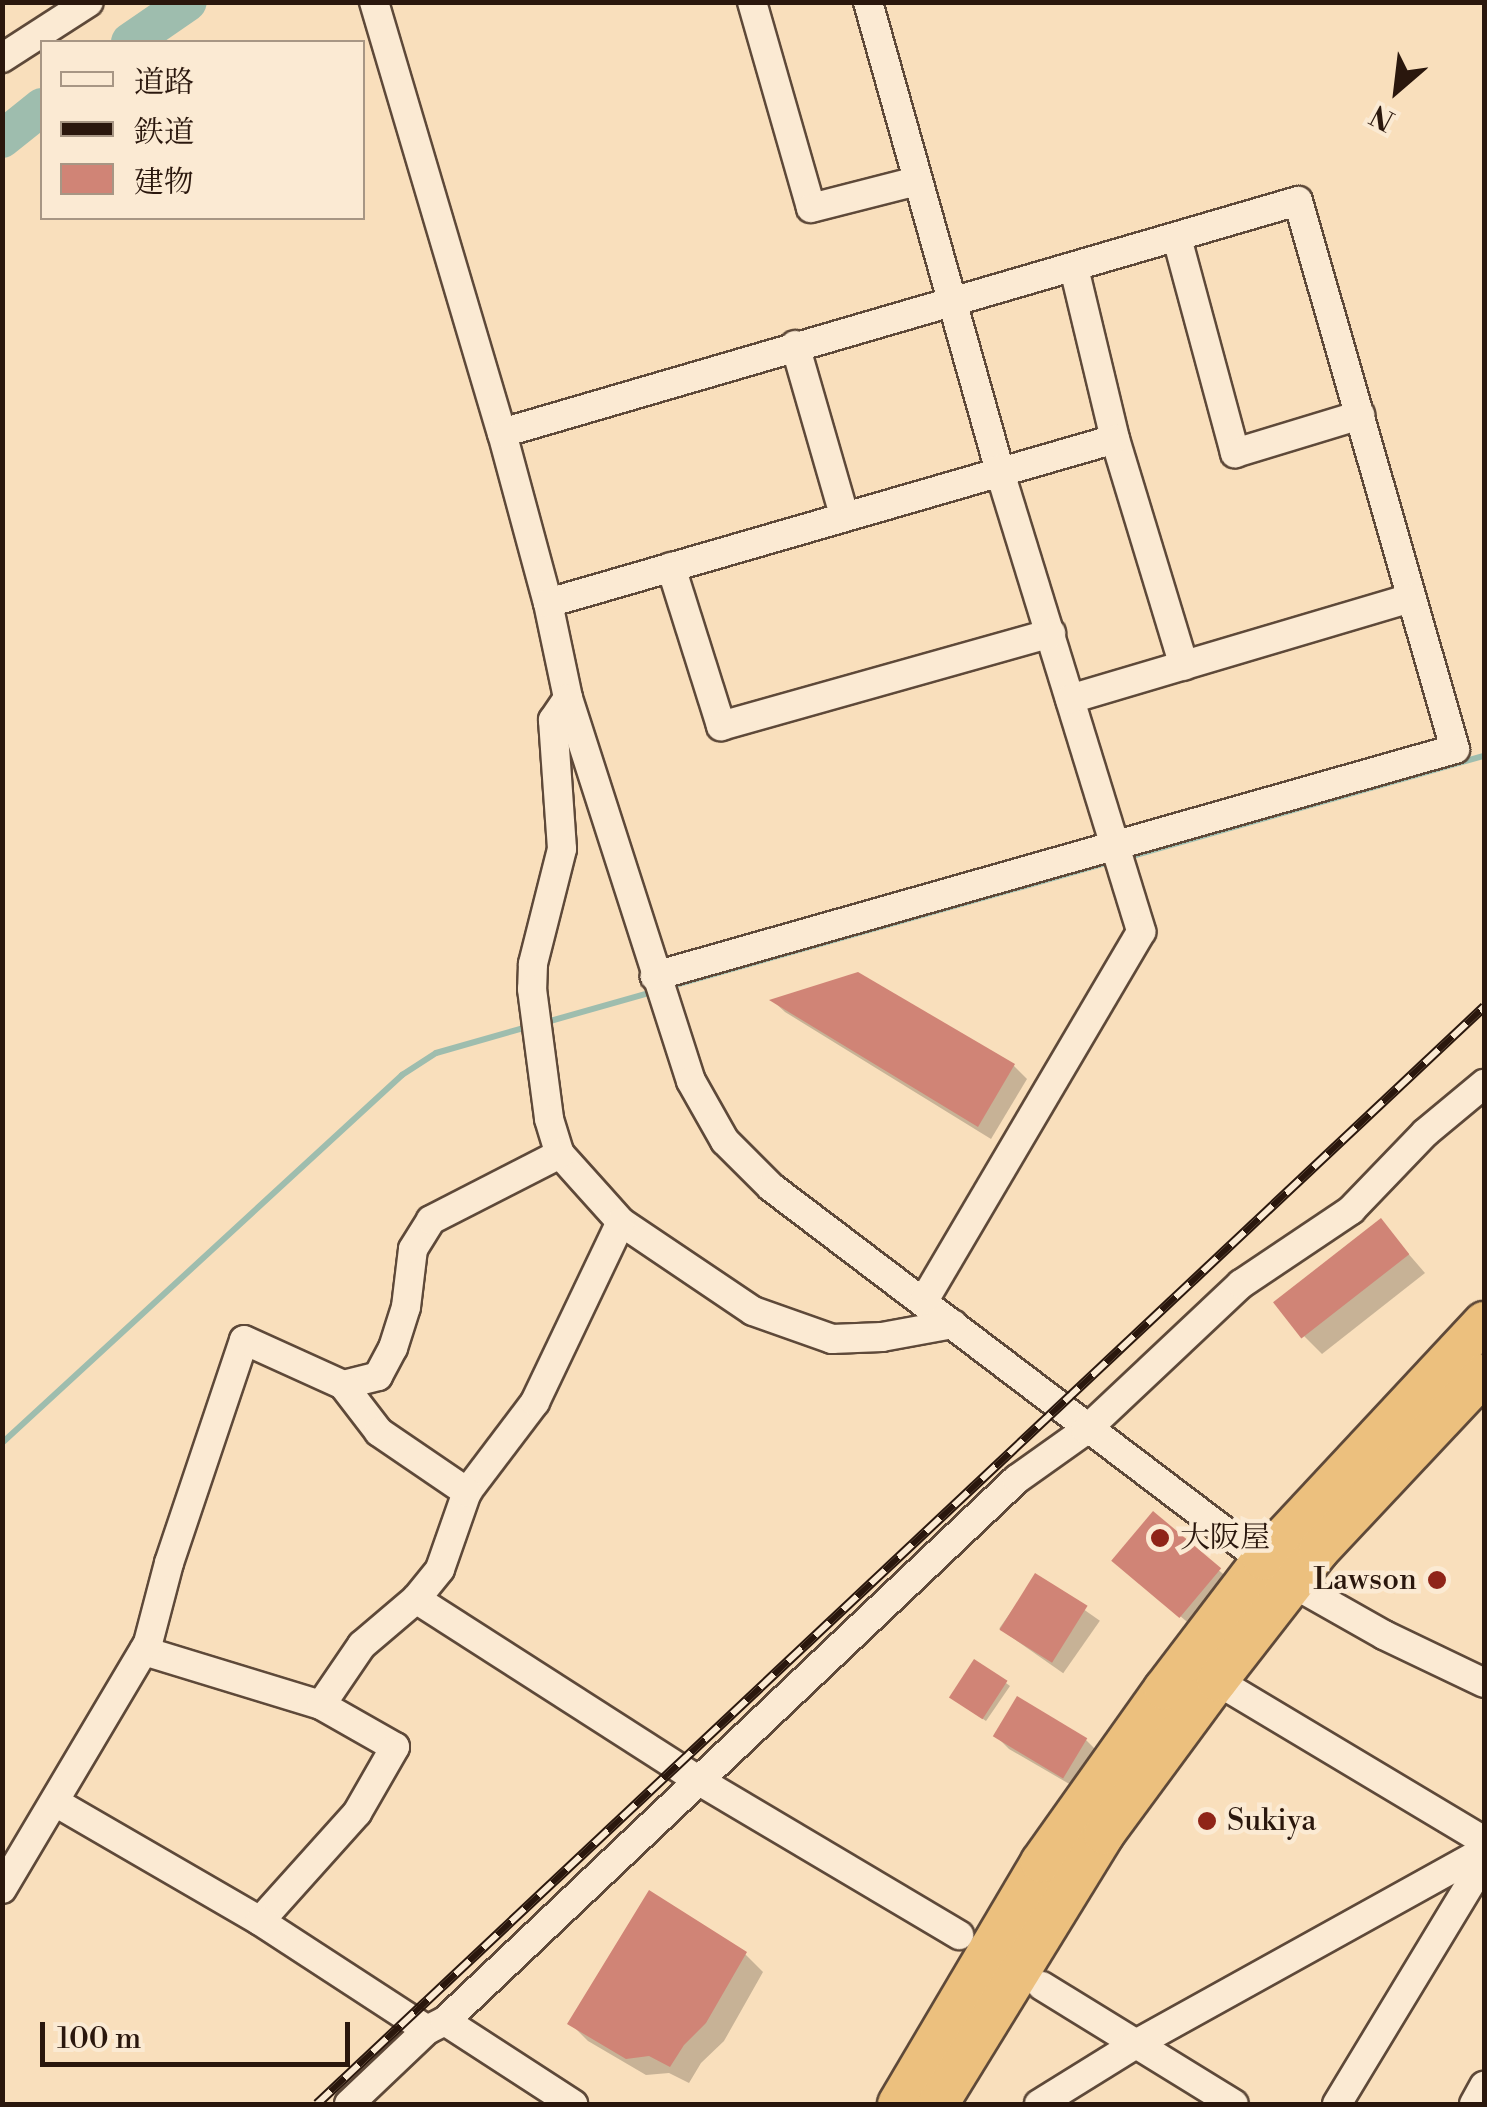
<!DOCTYPE html>
<html>
<head>
<meta charset="utf-8">
<style>
  body { margin:0 }
  #map { position:relative; width:1487px; height:2107px; overflow:hidden; background:#f9dfbc; font-family:"Libre Bodoni","Noto Serif JP",serif }
  div>[style] { position:absolute }
  .shadow>* { inset:0; background:#0003; transform-origin:0 0 }
  .stream>* { height:6px; margin:-3px; padding:0 3px; transform-origin:3px; border-radius:3px; background:#9ebdae }
  .river>* { height:38px; margin:-19px; padding:0 19px; transform-origin:19px; border-radius:19px; background:#9ebdae }
  .building>* { inset:0; background:#d08476; transform-origin:0 0 }
  .roads { filter:drop-shadow(2px 0 #5e4939) drop-shadow(-2px 0 #5e4939) drop-shadow(0 2px #5e4939) drop-shadow(0 -2px #5e4939) }
  .minor>* { height:28px; margin:-14px; padding:0 14px; transform-origin:14px; border-radius:14px; background:#fbead3 }
  .highway>* { height:40px; margin:-20px; padding:0 20px; transform-origin:20px; border-radius:20px; background:#ecc07e }
  .rail>* { height:10px; margin-top:-5px; transform-origin:0; background:repeating-linear-gradient(90deg,#fbead3 0 19px,#2a170d 0 38px); box-sizing:border-box; border-block:2px solid #2a170d }
  .dots>* { width:28px; height:28px; translate:-50% -50%; box-sizing:border-box; border:5px solid #fbead3; border-radius:50% }
  span { translate:-50% -50%; white-space:nowrap; text-align:center; line-height:1.15; -webkit-text-stroke:9px #fbead3; paint-order:stroke }
  .poi-label { font-size:30px; color:#2a170d }
  .left { translate:0 -50%; text-align:left }
  .right { translate:-100% -50%; text-align:right }
  .frame { position:absolute; inset:0; border:5px solid #2a170d; pointer-events:none }
  .legend { position:absolute; left:40px; top:40px; width:325px; height:180px; box-sizing:border-box; background:#fbead3; border:2px solid #a79684; margin:0; padding:12px 18px; list-style:none; font-size:30px; color:#2a170d }
  .legend li { display:flex; align-items:center; gap:20px; height:50px }
  .legend b { width:50px; border:2px solid #a79684 }
  .north { position:absolute; left:1347px; top:40px; width:100px; height:100px; -webkit-text-stroke:8px #fbead3; paint-order:stroke; rotate:208deg; font-size:28px; font-weight:700; line-height:40px; text-align:center; color:#2a170d }
  .north::after { content:''; display:block; margin:auto; width:35px; height:45px; background:#2a170d; clip-path:polygon(50% 0,100% 100%,50% 72%,0 100%) }
  .scale { position:absolute; left:40px; top:2022px; width:310px; height:45px; box-sizing:border-box; border:5px solid #2a170d; border-top:0; padding-left:12px; font-size:30px; line-height:35px; white-space:nowrap; color:#2a170d; -webkit-text-stroke:8px #fbead3; paint-order:stroke }
</style>
</head>
<body>
<div id="map">
  <div class="shadow">
    <div style="clip-path:polygon(773px 1001px,1014px 1066px,1027px 1079px,991px 1139px,785px 1012px)"></div>
    <div style="clip-path:polygon(1381px 1222px,1425px 1273px,1322px 1354px,1304px 1336px)"></div>
    <div style="left:1153px;top:1515px;width:106px;height:60px;rotate:40deg"></div>
    <div style="left:1036px;top:1576px;width:78px;height:64px;rotate:35deg"></div>
    <div style="clip-path:polygon(1006px 1683px,1010px 1686px,986px 1721px,955px 1700px)"></div>
    <div style="clip-path:polygon(1017px 1700px,1086px 1740px,1099px 1753px,1078px 1789px,1009px 1749px,996px 1736px)"></div>
    <div style="clip-path:polygon(745px 1954px,763px 1972px,724px 2041px,701px 2063px,689px 2083px,669px 2073px,646px 2075px,588px 2041px,570px 2023px)"></div>
  </div>
  <div class="stream">
    <div style="left:1125px;top:858px;width:373px;rotate:-15.9deg"></div>
    <div style="left:668px;top:987px;width:462px;rotate:-15.8deg"></div>
    <div style="left:543px;top:1023px;width:117px;rotate:-15.8deg"></div>
    <div style="left:2px;top:1443px;width:544px;rotate:-42.61deg"></div>
    <div style="left:402px;top:1075px;width:40px;rotate:-32.9deg"></div>
    <div style="left:436px;top:1053px;width:99px;rotate:-15.9deg"></div>
  </div>
  <div class="river">
    <div style="left:130px;top:42px;width:70px;rotate:-34.6deg"></div>
    <div style="left:2px;top:139px;width:51px;rotate:-38.7deg"></div>
  </div>
  <div class="building">
    <div style="clip-path:polygon(858px 972px,1015px 1064px,978px 1127px,769px 1000px)"></div>
    <div style="left:1381px;top:1218px;width:46px;height:137px;rotate:52deg"></div>
    <div style="left:1153px;top:1511px;width:89px;height:65px;rotate:40deg"></div>
    <div style="left:1035px;top:1573px;width:62px;height:67px;rotate:32deg"></div>
    <div style="left:974px;top:1659px;width:40px;height:46px;rotate:33deg"></div>
    <div style="left:1017px;top:1696px;width:82px;height:47px;rotate:31deg"></div>
    <div style="clip-path:polygon(649px 1890px,747px 1952px,706px 2023px,684px 2045px,670px 2067px,649px 2056px,626px 2059px,567px 2024px)"></div>
  </div>
  <div class="roads">
    <div class="minor">
      <div style="left:374px;top:2px;width:450px;rotate:73.5deg"></div>
      <div style="left:502px;top:433px;width:176px;rotate:74.9deg"></div>
      <div style="left:548px;top:603px;width:97px;rotate:78.1deg"></div>
      <div style="left:568px;top:698px;width:402px;rotate:72.2deg"></div>
      <div style="left:691px;top:1081px;width:69px;rotate:60.5deg"></div>
      <div style="left:725px;top:1141px;width:65px;rotate:45deg"></div>
      <div style="left:771px;top:1187px;width:657px;rotate:37.2deg"></div>
      <div style="left:1294px;top:1584px;width:103px;rotate:29.5deg"></div>
      <div style="left:1384px;top:1635px;width:111px;rotate:25.6deg"></div>
      <div style="left:752px;top:2px;width:214px;rotate:74deg"></div>
      <div style="left:811px;top:208px;width:109px;rotate:-14.3deg"></div>
      <div style="left:868px;top:2px;width:485px;rotate:74.3deg"></div>
      <div style="left:999px;top:469px;width:484px;rotate:72.9deg"></div>
      <div style="left:1141px;top:932px;width:428px;rotate:120.5deg"></div>
      <div style="left:2px;top:58px;width:103px;rotate:-32.8deg"></div>
      <div style="left:1177px;top:238px;width:223px;rotate:74.9deg"></div>
      <div style="left:1235px;top:453px;width:131px;rotate:-16.9deg"></div>
      <div style="left:1074px;top:268px;width:176px;rotate:76.5deg"></div>
      <div style="left:1115px;top:439px;width:237px;rotate:73.1deg"></div>
      <div style="left:795px;top:345px;width:177px;rotate:73.9deg"></div>
      <div style="left:502px;top:433px;width:829px;rotate:-16.25deg"></div>
      <div style="left:1298px;top:201px;width:570px;rotate:74.01deg"></div>
      <div style="left:1455px;top:749px;width:832px;rotate:164.16deg"></div>
      <div style="left:671px;top:567px;width:167px;rotate:72.5deg"></div>
      <div style="left:721px;top:726px;width:343px;rotate:-15.7deg"></div>
      <div style="left:548px;top:603px;width:590px;rotate:-16.13deg"></div>
      <div style="left:568px;top:698px;width:27px;rotate:124deg"></div>
      <div style="left:553px;top:720px;width:129px;rotate:86deg"></div>
      <div style="left:562px;top:849px;width:119px;rotate:104.2deg"></div>
      <div style="left:533px;top:964px;width:25px;rotate:92deg"></div>
      <div style="left:532px;top:989px;width:131px;rotate:82.5deg"></div>
      <div style="left:549px;top:1119px;width:37px;rotate:73deg"></div>
      <div style="left:560px;top:1154px;width:91px;rotate:48.1deg"></div>
      <div style="left:621px;top:1222px;width:159px;rotate:34deg"></div>
      <div style="left:753px;top:1311px;width:84px;rotate:19.5deg"></div>
      <div style="left:832px;top:1339px;width:50px;rotate:-2.3deg"></div>
      <div style="left:882px;top:1337px;width:72px;rotate:-10.4deg"></div>
      <div style="left:1070px;top:699px;width:356px;rotate:-16.5deg"></div>
      <div style="left:343px;top:1385px;width:36px;rotate:-14deg"></div>
      <div style="left:378px;top:1376px;width:32px;rotate:-62deg"></div>
      <div style="left:393px;top:1348px;width:43px;rotate:-72.4deg"></div>
      <div style="left:406px;top:1307px;width:58px;rotate:-83.1deg"></div>
      <div style="left:413px;top:1249px;width:34px;rotate:-58deg"></div>
      <div style="left:431px;top:1220px;width:145px;rotate:-27.1deg"></div>
      <div style="left:416px;top:1599px;width:341px;rotate:32.7deg"></div>
      <div style="left:703px;top:1783px;width:298px;rotate:30.7deg"></div>
      <div style="left:144px;top:1651px;width:185px;rotate:17deg"></div>
      <div style="left:321px;top:1705px;width:85px;rotate:29.6deg"></div>
      <div style="left:395px;top:1747px;width:76px;rotate:119.9deg"></div>
      <div style="left:357px;top:1813px;width:145px;rotate:131.9deg"></div>
      <div style="left:1217px;top:1681px;width:311px;rotate:30.9deg"></div>
      <div style="left:321px;top:1705px;width:73px;rotate:-55.7deg"></div>
      <div style="left:362px;top:1645px;width:71px;rotate:-40.4deg"></div>
      <div style="left:416px;top:1599px;width:38px;rotate:-51deg"></div>
      <div style="left:440px;top:1569px;width:82px;rotate:-70.7deg"></div>
      <div style="left:467px;top:1492px;width:113px;rotate:-52.9deg"></div>
      <div style="left:535px;top:1402px;width:199px;rotate:-64.5deg"></div>
      <div style="left:55px;top:1802px;width:237px;rotate:30.1deg"></div>
      <div style="left:260px;top:1921px;width:199px;rotate:33.1deg"></div>
      <div style="left:2px;top:1889px;width:286px;rotate:-59.3deg"></div>
      <div style="left:148px;top:1643px;width:83px;rotate:-75.3deg"></div>
      <div style="left:169px;top:1563px;width:235px;rotate:-71.4deg"></div>
      <div style="left:244px;top:1340px;width:109px;rotate:24.4deg"></div>
      <div style="left:343px;top:1385px;width:59px;rotate:52.5deg"></div>
      <div style="left:379px;top:1432px;width:107px;rotate:34.3deg"></div>
      <div style="left:1042px;top:1986px;width:225px;rotate:31.6deg"></div>
      <div style="left:445px;top:2021px;width:153px;rotate:33deg"></div>
      <div style="left:349px;top:2104px;width:108px;rotate:-43.5deg"></div>
      <div style="left:427px;top:2030px;width:20px;rotate:-27deg"></div>
      <div style="left:445px;top:2021px;width:788px;rotate:-43.46deg"></div>
      <div style="left:1017px;top:1479px;width:85px;rotate:-35.4deg"></div>
      <div style="left:1086px;top:1430px;width:213px;rotate:-43.3deg"></div>
      <div style="left:1241px;top:1284px;width:133px;rotate:-33.9deg"></div>
      <div style="left:1351px;top:1210px;width:107px;rotate:-46.1deg"></div>
      <div style="left:1425px;top:1133px;width:77px;rotate:-39.7deg"></div>
      <div style="left:1039px;top:2104px;width:112px;rotate:-31.8deg"></div>
      <div style="left:1134px;top:2045px;width:400px;rotate:-29deg"></div>
      <div style="left:1337px;top:2104px;width:284px;rotate:-58.8deg"></div>
      <div style="left:1474px;top:2104px;width:21px;rotate:-61deg"></div>
    </div>
    <div class="highway">
      <div style="left:898px;top:2104px;width:281px;rotate:-59.4deg"></div>
      <div style="left:1041px;top:1862px;width:212px;rotate:-54.6deg"></div>
      <div style="left:1164px;top:1689px;width:163px;rotate:-52.7deg"></div>
      <div style="left:1263px;top:1559px;width:324px;rotate:-47deg"></div>
      <div style="left:938px;top:2104px;width:317px;rotate:-58.4deg"></div>
      <div style="left:1104px;top:1834px;width:190px;rotate:-53.6deg"></div>
      <div style="left:1217px;top:1681px;width:166px;rotate:-52.1deg"></div>
      <div style="left:1319px;top:1550px;width:241px;rotate:-46.8deg"></div>
    </div>
  </div>
  <div class="rail">
    <div style="left:317px;top:2104px;width:1602px;rotate:-43.23deg"></div>
  </div>
  <div class="dots">
    <div style="left:1160px;top:1538px;background:#8f2418"></div>
    <div style="left:1437px;top:1580px;background:#8f2418"></div>
    <div style="left:1207px;top:1821px;background:#8f2418"></div>
  </div>
  <div class="poi-label">
    <span class="left" style="left:1180px;top:1538px">大阪屋</span>
    <span class="right" style="left:1417px;top:1580px">Lawson</span>
    <span class="left" style="left:1227px;top:1821px">Sukiya</span>
  </div>
  <div class="frame"></div>
  <ul class="legend">
  <li><b style="height:12px;background:#fbead3"></b>道路</li>
  <li><b style="height:12px;background:#2a170d"></b>鉄道</li>
  <li><b style="height:28px;background:#d08476"></b>建物</li>
  </ul>
  <div class="north">N</div>
  <div class="scale">100 m</div>
</div>
</body>
</html>
